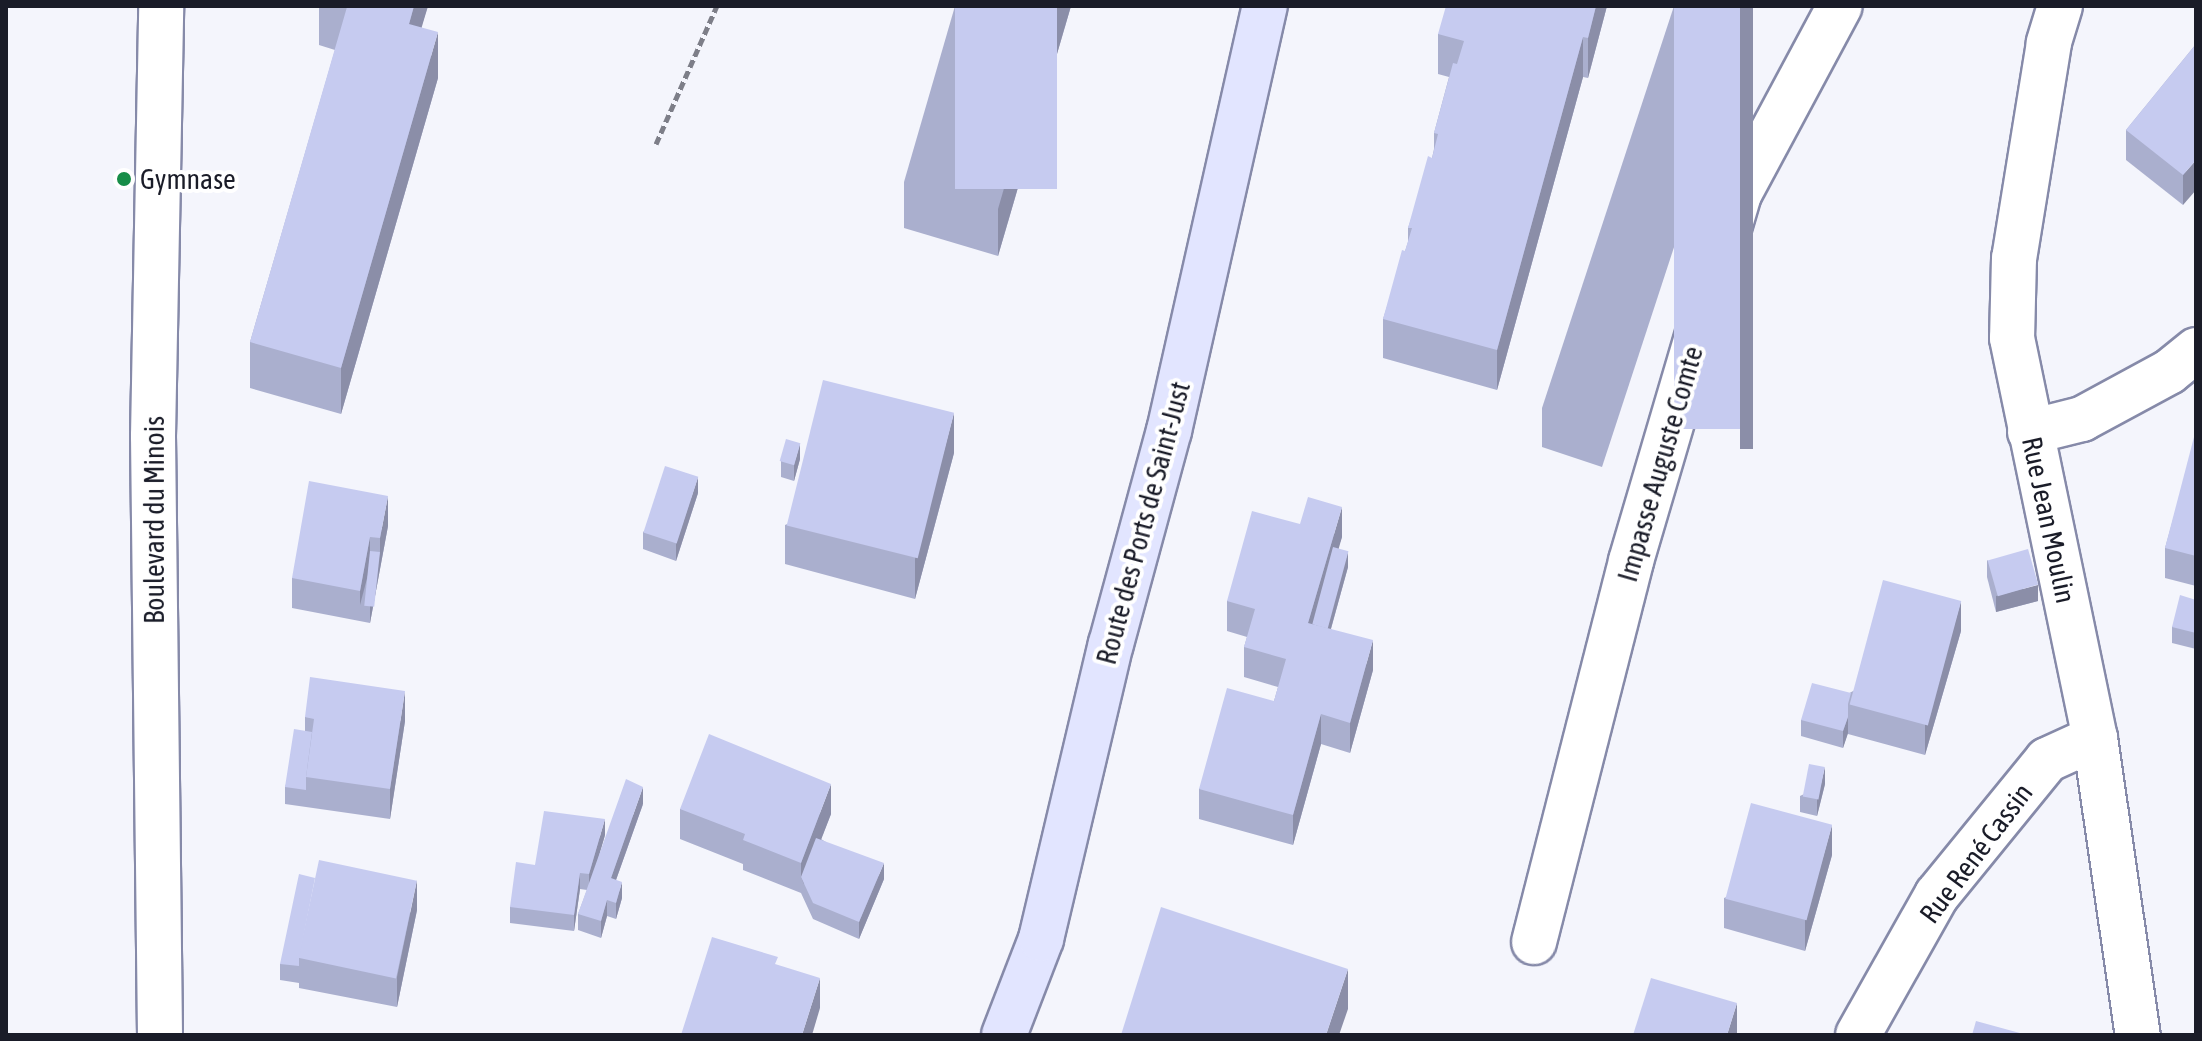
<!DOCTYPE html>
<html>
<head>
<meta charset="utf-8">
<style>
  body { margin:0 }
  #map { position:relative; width:2202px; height:1041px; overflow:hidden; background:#f4f5fc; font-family:"Asap Condensed",sans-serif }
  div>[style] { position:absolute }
  .path>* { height:5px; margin-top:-2.5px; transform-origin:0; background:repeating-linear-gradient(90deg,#7d7e88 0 8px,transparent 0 12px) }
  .roads { filter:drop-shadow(2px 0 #868aa9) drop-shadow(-2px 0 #868aa9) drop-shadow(0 2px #868aa9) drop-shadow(0 -2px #868aa9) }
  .minor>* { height:44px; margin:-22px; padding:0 22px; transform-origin:22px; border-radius:22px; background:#fff }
  .major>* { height:44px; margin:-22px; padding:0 22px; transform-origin:22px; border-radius:22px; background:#e2e5ff }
  .wall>* { inset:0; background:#aaafce }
  .shaded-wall>* { inset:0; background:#8b8ea8; transform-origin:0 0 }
  .building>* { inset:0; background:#c6cbf0; transform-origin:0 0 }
  .dots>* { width:22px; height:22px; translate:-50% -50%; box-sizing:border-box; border:4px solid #fff; border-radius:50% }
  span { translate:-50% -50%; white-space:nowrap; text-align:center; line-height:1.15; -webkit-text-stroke:8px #fff; paint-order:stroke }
  .poi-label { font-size:28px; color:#1a1c28 }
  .left { translate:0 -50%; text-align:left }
  .street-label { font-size:28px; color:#1a1c28 }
  .frame { position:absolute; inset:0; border:8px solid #1a1c28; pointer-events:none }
</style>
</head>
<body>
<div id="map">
  <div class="path">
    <div style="left:656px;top:144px;width:151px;rotate:-66.2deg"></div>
  </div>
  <div class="roads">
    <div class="minor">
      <div style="left:2060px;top:6px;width:39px;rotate:107deg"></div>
      <div style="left:2049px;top:43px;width:218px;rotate:99.2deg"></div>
      <div style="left:2014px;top:258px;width:80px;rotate:91.4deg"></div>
      <div style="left:2012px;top:338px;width:409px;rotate:78.3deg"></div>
      <div style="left:2095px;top:738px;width:300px;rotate:81.8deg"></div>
      <div style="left:2030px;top:432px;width:54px;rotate:-14deg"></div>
      <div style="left:2082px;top:419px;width:99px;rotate:-28.4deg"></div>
      <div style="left:2169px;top:372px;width:35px;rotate:-39deg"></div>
      <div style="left:1534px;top:942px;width:393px;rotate:-75.7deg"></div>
      <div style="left:1631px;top:561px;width:383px;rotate:-73.6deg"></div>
      <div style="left:1739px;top:194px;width:213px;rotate:-61.8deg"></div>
      <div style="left:160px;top:1035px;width:599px;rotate:-90.67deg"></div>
      <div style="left:153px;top:436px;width:430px;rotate:-88.9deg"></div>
      <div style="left:1858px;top:1035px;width:161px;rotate:-60.6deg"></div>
      <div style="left:1937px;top:895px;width:174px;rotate:-50.8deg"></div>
      <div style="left:2047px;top:760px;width:53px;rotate:-24.6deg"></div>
    </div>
    <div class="major">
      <div style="left:1004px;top:1035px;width:103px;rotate:-68.9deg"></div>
      <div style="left:1041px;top:939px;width:303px;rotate:-76.7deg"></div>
      <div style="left:1111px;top:644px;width:221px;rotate:-74.8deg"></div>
      <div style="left:1169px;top:431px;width:436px;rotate:-77.3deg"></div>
    </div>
  </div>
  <div class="wall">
    <div style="clip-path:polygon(319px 6px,428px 6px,421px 27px,438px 78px,341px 414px,250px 388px,250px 342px,335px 50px,319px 45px)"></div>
    <div style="clip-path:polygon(955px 6px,1071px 6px,998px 256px,904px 228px,904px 182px)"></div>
    <div style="clip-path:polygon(1607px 6px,1588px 78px,1583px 77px,1497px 390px,1383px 358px,1383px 319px,1408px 242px,1408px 228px,1432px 158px,1434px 149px,1434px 133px,1449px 77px,1438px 74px,1438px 34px)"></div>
    <div style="clip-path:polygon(1674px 6px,1753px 6px,1602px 467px,1542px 447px,1542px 408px)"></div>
    <div style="clip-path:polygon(2196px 44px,2183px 205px,2126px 160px,2126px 130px)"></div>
    <div style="clip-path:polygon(2196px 438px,2196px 586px,2165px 578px,2165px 548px)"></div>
    <div style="clip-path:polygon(954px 453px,915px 599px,785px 564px,785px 525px)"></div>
    <div style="clip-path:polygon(800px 459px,794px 481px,781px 477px,781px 461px)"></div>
    <div style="clip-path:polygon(698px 493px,676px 561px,643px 549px,643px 532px)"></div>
    <div style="clip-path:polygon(1300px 524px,1342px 537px,1338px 548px,1348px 567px,1331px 629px,1373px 670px,1350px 753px,1321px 744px,1293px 845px,1199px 819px,1199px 789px,1274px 701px,1278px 687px,1244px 677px,1244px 647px,1247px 637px,1227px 631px,1227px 601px)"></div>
    <div style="clip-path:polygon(388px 526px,370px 623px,292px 608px,292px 578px)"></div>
    <div style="clip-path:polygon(1987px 560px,2038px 601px,1996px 612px,1987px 577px)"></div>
    <div style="clip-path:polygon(2196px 600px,2196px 649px,2172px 643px,2172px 627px)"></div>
    <div style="clip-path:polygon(1961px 631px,1925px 755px,1848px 734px,1848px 733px,1843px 748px,1801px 736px,1801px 720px)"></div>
    <div style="clip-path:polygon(305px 717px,405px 721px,390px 819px,285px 804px,285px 787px,305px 731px)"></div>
    <div style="clip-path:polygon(1825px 784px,1817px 816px,1800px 812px,1800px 796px)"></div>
    <div style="clip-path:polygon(643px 804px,616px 880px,622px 898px,616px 919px,607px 916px,601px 938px,578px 930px,578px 914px,587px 890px,580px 889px,574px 931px,510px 923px,510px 907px,535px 865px,605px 835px,599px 855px)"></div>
    <div style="clip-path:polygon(680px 809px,831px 814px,821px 839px,884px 879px,859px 939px,813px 919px,801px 893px,743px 870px,743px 864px,680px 839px)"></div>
    <div style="clip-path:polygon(1832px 855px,1805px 951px,1724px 928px,1724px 898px)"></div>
    <div style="clip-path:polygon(417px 910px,397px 1007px,299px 988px,299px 983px,280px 980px,280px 964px)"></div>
  </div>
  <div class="shaded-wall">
    <div style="clip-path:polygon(414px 6px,428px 6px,409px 70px,409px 24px)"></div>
    <div style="clip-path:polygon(1057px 6px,1071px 6px,998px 256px,998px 209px)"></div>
    <div style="clip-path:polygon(1596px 6px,1607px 6px,1588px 78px,1588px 38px)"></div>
    <div style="left:1740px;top:6px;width:13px;height:443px"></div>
    <div style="clip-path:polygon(438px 32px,438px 78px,341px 414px,341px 368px)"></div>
    <div style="clip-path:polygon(1583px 37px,1583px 77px,1497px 390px,1497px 350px)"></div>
    <div style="clip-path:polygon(2196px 160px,2196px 190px,2183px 205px,2183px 175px)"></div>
    <div style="clip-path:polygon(954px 413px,954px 453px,915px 599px,915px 559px)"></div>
    <div style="clip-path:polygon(800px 443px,800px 459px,794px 481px,794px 465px)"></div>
    <div style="clip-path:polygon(698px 477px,698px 493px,676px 561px,676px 544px)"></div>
    <div style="clip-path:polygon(388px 496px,388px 526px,370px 623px,370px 607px,380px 552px,380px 538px)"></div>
    <div style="clip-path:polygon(1342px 507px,1342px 537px,1313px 638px,1308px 623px)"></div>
    <div style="clip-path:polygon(370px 537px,370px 567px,360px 605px,360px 591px)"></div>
    <div style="clip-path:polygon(1348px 551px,1348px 567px,1323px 657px,1323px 640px)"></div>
    <div style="clip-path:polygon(2038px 585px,2038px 601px,1996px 612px,1996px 596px)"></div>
    <div style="clip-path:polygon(1961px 601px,1961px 631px,1925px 755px,1925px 725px)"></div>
    <div style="clip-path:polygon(1373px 640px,1373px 670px,1350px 753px,1350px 723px)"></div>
    <div style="clip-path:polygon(405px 691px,405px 721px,390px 819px,390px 789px)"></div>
    <div style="clip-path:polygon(1321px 714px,1321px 744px,1293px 845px,1293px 815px)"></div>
    <div style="clip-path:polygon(1848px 717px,1848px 733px,1843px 748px,1843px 731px)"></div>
    <div style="clip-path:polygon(1825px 767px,1825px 784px,1817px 816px,1817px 800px)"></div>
    <div style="clip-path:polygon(831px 784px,831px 814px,804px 884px,801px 877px,801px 863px)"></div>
    <div style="clip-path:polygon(643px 787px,643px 804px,611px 894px,611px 878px)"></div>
    <div style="clip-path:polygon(605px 819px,605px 835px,589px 891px,589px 874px)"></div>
    <div style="clip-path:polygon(1832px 825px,1832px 855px,1805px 951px,1805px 921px)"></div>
    <div style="clip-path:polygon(884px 863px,884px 879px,859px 939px,859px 922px)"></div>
    <div style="clip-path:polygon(580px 873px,580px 889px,574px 931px,574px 915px)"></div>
    <div style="clip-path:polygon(417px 880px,417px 910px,397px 1007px,397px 977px)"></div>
    <div style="clip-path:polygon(622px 882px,622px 898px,616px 919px,616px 903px)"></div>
    <div style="clip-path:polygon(607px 900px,607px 916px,601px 938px,601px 921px)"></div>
    <div style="clip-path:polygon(1348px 969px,1348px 1009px,1339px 1035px,1326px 1035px)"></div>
    <div style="clip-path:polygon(820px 978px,820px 1008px,812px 1035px,802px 1035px)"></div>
    <div style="clip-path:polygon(1737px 1003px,1737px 1033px,1736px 1035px,1727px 1035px)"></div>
  </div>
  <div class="building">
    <div style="clip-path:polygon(343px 6px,414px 6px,409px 24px,438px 32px,341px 368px,250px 342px,347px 7px)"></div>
    <div style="left:955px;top:6px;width:102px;height:183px"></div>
    <div style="clip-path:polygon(1446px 6px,1596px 6px,1588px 38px,1583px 37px,1497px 350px,1383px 319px,1402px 250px,1405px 251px,1412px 228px,1408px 228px,1428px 156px,1432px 158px,1438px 134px,1434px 133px,1453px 63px,1457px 64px,1464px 41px,1438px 34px)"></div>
    <div style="left:1674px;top:6px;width:66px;height:423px"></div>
    <div style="clip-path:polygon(2196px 44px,2196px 160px,2183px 175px,2126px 130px)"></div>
    <div style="left:823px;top:380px;width:135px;height:150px;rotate:14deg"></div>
    <div style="clip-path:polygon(2194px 437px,2196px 438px,2196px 556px,2165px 548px)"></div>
    <div style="left:786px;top:439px;width:15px;height:23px;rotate:16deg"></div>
    <div style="left:665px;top:466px;width:35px;height:70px;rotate:18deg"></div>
    <div style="clip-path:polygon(309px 481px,388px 496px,380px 538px,370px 537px,360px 591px,292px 578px)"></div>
    <div style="clip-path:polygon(1308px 497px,1342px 507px,1308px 623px,1373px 640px,1350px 723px,1321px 714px,1293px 815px,1199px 789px,1227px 688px,1274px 701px,1286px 659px,1244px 647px,1255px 609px,1227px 601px,1252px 511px,1300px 524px)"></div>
    <div style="left:1333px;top:547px;width:16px;height:80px;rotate:15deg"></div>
    <div style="left:2028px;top:549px;width:37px;height:42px;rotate:74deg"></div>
    <div style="left:370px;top:551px;width:10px;height:55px;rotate:6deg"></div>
    <div style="left:1883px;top:580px;width:81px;height:129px;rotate:15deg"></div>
    <div style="clip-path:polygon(2180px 595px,2196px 600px,2196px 633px,2172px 627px)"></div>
    <div style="clip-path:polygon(310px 677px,405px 691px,390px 789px,306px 777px,314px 719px,305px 717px)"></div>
    <div style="clip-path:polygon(1812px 683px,1851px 693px,1848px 704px,1848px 717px,1843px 731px,1801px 720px)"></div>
    <div style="clip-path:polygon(294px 729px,312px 732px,306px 777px,306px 790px,285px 787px)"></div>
    <div style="clip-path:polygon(709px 734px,831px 784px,801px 863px,743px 840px,745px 834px,680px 809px)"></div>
    <div style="left:1809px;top:764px;width:16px;height:33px;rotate:11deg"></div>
    <div style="clip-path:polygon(626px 779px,643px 787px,611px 878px,622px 882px,616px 903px,607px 900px,601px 921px,578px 914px)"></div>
    <div style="left:1751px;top:803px;width:84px;height:99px;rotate:15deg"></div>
    <div style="clip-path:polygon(544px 811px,605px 819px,589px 874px,580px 873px,574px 915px,510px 907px,516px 862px,535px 865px)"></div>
    <div style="clip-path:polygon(816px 838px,884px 863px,859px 922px,813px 903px,801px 877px)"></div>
    <div style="left:319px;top:860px;width:100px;height:100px;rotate:12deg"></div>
    <div style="clip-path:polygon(299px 874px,315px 878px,299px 958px,299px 966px,280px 964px)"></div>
    <div style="clip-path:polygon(1161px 907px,1348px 969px,1326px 1035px,1121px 1035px)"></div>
    <div style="clip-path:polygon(712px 937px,778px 957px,775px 964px,820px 978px,802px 1035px,681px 1035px)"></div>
    <div style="clip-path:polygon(1651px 978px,1737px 1003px,1727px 1035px,1633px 1035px)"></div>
    <div style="clip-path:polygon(1976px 1021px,2027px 1035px,1972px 1035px)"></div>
  </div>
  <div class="dots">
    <div style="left:124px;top:179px;background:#178d48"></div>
  </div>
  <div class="poi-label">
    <span class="left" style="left:140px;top:179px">Gymnase</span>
  </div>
  <div class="street-label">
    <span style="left:1660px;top:464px;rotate:-74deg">Impasse Auguste Comte</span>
    <span style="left:154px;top:520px;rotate:-90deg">Boulevard du Minois</span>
    <span style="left:2049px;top:520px;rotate:78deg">Rue Jean Moulin</span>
    <span style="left:1143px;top:523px;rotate:-75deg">Route des Ports de Saint-Just</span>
    <span style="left:1976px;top:853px;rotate:-53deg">Rue René Cassin</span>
  </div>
  <div class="frame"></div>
</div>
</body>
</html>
